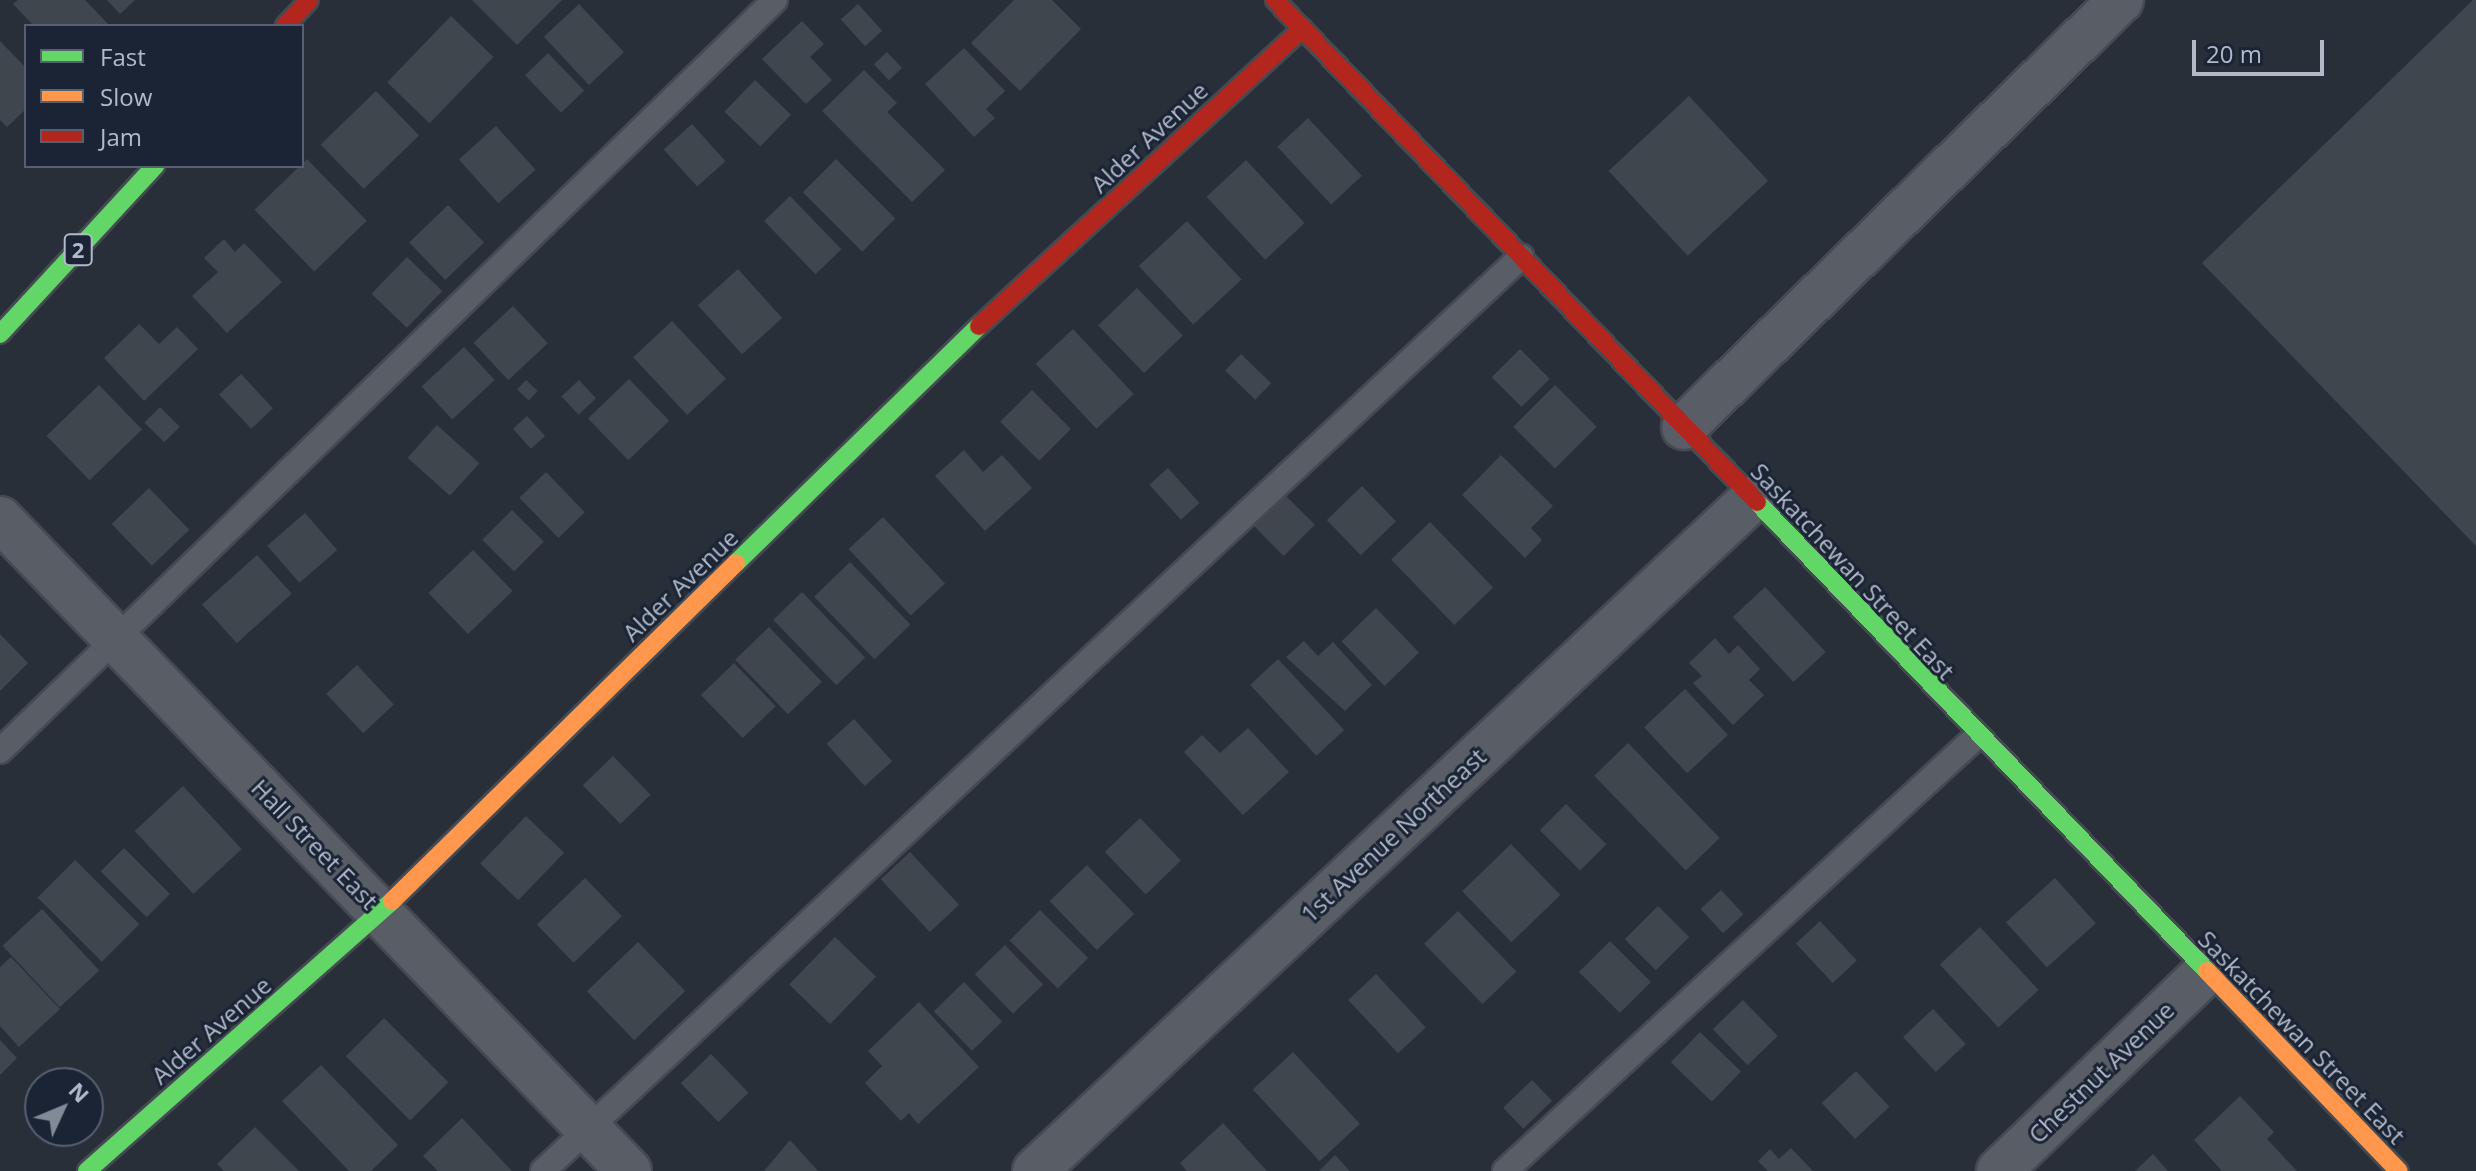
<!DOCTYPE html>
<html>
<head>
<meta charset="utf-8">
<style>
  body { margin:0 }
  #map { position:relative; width:2476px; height:1171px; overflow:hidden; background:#292f39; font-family:"Open Sans",sans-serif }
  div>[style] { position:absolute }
  .building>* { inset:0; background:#40464e; transform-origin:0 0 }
  .roads { filter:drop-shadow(2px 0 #454a52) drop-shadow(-2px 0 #454a52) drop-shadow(0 2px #454a52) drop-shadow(0 -2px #454a52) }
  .lane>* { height:24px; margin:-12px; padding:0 12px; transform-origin:12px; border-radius:12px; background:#595d66 }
  .street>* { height:44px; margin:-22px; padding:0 22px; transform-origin:22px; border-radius:22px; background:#595d66 }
  .fast>* { height:18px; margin:-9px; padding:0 9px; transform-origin:9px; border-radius:9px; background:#63d668 }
  .slow>* { height:18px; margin:-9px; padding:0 9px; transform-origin:9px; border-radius:9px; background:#ff974d }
  .jam>* { height:18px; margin:-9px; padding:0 9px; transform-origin:9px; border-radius:9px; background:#b3261e }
  span { translate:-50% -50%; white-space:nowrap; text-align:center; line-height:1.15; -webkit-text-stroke:6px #1b2434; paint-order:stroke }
  .shield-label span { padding:2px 6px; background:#1b2434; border:2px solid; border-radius:6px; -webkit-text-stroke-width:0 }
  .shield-label { font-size:22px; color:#b2baca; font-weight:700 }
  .street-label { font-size:24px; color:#b2baca }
  .legend { position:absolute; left:24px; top:24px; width:280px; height:144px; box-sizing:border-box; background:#1b2434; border:2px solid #576070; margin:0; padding:10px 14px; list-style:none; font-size:24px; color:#b2baca }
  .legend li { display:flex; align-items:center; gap:16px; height:40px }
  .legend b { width:40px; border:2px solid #576070 }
  .north { position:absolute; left:24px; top:1067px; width:80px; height:80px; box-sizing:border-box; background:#1b2434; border:2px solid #576070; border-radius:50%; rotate:46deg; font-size:22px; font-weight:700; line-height:32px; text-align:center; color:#b2baca }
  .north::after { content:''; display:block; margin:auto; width:28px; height:36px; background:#828997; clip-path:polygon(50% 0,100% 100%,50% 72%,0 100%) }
  .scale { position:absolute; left:2192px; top:40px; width:132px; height:36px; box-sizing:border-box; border:4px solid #b2baca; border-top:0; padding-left:10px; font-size:24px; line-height:28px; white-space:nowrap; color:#b2baca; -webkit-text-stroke:6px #1b2434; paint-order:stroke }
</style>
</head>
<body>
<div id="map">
  <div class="building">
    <div style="clip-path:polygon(18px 0,85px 0,110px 26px,34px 26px,13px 4px)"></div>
    <div style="clip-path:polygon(107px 0,135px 0,120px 14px)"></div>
    <div style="clip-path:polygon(472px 0,562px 0,517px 45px)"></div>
    <div style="clip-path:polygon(1014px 0,1052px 0,1081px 29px,1020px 91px,971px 43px)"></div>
    <div style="clip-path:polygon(2473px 0,2476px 0,2476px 546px,2202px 263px)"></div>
    <div style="left:579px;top:4px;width:66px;height:48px;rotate:47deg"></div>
    <div style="left:858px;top:4px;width:36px;height:23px;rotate:48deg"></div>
    <div style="left:451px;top:16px;width:59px;height:92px;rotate:44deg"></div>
    <div style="clip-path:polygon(802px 21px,824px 44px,810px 57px,832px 80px,806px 104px,762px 59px)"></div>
    <div style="clip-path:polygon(0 41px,26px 68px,26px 109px,7px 127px,0 120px)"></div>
    <div style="clip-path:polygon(964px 48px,1005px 91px,986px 109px,995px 118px,974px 137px,925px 84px)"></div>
    <div style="left:887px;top:52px;width:22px;height:18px;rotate:47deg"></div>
    <div style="left:548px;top:53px;width:52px;height:32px;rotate:46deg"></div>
    <div style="clip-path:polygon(864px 70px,897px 103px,887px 112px,945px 170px,912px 202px,822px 111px)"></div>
    <div style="left:755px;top:80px;width:50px;height:44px;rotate:44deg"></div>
    <div style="left:376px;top:91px;width:62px;height:77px;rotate:46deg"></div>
    <div style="left:1689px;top:96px;width:116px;height:110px;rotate:47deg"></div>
    <div style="left:1308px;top:118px;width:79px;height:42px;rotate:47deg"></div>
    <div style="left:692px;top:124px;width:50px;height:38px;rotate:48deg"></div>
    <div style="left:496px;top:126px;width:59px;height:50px;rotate:48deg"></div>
    <div style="left:307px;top:159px;width:86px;height:73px;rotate:46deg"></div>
    <div style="left:836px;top:159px;width:84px;height:47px;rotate:45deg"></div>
    <div style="left:1246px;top:160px;width:86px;height:54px;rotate:47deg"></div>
    <div style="left:790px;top:196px;width:74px;height:36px;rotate:46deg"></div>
    <div style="left:448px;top:205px;width:52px;height:54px;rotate:46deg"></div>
    <div style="left:1187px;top:221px;width:80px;height:66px;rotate:47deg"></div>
    <div style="clip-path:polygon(224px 239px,235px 252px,244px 243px,282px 282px,227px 333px,192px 296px,218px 272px,204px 258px)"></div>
    <div style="left:407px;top:257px;width:49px;height:51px;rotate:44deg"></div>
    <div style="left:738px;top:269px;width:66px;height:54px;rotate:48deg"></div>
    <div style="left:1137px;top:288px;width:66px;height:54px;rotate:46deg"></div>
    <div style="left:513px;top:306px;width:51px;height:54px;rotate:47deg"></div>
    <div style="left:672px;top:321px;width:79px;height:53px;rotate:47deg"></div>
    <div style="clip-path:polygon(139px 324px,159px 344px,177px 327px,198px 349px,144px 401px,104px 358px)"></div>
    <div style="left:1073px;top:329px;width:89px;height:51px;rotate:47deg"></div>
    <div style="left:464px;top:347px;width:45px;height:58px;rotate:47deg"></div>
    <div style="left:1520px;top:349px;width:42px;height:40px;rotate:45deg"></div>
    <div style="left:1241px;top:354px;width:42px;height:23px;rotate:44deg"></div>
    <div style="left:241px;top:374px;width:47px;height:30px;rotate:47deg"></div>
    <div style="left:629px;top:379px;width:58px;height:57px;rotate:46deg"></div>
    <div style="left:526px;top:380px;width:16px;height:13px;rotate:43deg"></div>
    <div style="left:579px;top:380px;width:25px;height:24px;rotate:47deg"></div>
    <div style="left:99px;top:385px;width:62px;height:73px;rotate:46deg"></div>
    <div style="left:1555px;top:385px;width:59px;height:59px;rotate:45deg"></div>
    <div style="left:1032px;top:390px;width:55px;height:45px;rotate:45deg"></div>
    <div style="left:160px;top:407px;width:28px;height:22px;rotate:45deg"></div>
    <div style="left:527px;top:416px;width:27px;height:19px;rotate:48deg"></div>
    <div style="left:437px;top:425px;width:57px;height:44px;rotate:42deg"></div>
    <div style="clip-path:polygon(964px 450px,983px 472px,1002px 455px,1032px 488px,985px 531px,935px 476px)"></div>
    <div style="clip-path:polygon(1501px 455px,1553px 506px,1531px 528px,1542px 540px,1525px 558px,1462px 495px)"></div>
    <div style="left:1168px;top:468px;width:47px;height:25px;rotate:48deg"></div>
    <div style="left:546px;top:472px;width:56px;height:37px;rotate:46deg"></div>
    <div style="left:1362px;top:486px;width:49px;height:49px;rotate:46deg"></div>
    <div style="left:149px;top:488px;width:58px;height:52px;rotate:46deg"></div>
    <div style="left:1283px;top:493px;width:45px;height:44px;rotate:45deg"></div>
    <div style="left:512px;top:510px;width:45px;height:42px;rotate:45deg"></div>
    <div style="left:305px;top:513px;width:49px;height:50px;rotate:49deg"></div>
    <div style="left:883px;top:517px;width:91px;height:47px;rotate:47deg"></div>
    <div style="left:1430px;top:522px;width:91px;height:54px;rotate:46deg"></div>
    <div style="left:473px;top:550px;width:57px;height:62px;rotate:46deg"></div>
    <div style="left:257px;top:555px;width:52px;height:74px;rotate:48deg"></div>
    <div style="left:850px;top:562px;width:87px;height:50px;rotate:46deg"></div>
    <div style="left:1765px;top:587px;width:89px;height:44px;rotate:47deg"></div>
    <div style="left:802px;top:592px;width:91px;height:40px;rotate:46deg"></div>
    <div style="left:1376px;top:608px;width:62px;height:48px;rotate:46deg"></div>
    <div style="left:769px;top:627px;width:76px;height:47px;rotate:46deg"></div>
    <div style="clip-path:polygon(0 634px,28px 663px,0 691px)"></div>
    <div style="clip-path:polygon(1715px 638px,1729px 654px,1738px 645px,1760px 669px,1749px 680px,1764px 695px,1733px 725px,1693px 683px,1702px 676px,1689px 663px)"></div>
    <div style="clip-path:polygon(1304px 641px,1318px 656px,1333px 642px,1372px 685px,1345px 711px,1286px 657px)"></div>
    <div style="left:1278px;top:659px;width:97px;height:38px;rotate:47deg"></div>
    <div style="left:734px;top:663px;width:60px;height:46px;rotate:46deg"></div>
    <div style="left:357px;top:665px;width:54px;height:42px;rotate:47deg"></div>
    <div style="left:1685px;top:689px;width:63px;height:56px;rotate:47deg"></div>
    <div style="left:854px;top:719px;width:57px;height:37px;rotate:48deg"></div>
    <div style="clip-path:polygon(1248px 728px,1289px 772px,1243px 815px,1184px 752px,1202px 735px,1220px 753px)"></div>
    <div style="left:1628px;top:743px;width:132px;height:47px;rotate:46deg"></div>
    <div style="left:613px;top:756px;width:54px;height:42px;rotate:46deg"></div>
    <div style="left:183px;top:786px;width:86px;height:66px;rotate:47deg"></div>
    <div style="left:1566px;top:804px;width:57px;height:37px;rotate:45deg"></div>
    <div style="left:526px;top:816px;width:53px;height:66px;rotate:44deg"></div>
    <div style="left:1140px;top:818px;width:59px;height:49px;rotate:46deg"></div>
    <div style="left:1511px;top:844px;width:71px;height:68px;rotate:46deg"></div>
    <div style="left:124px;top:848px;width:65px;height:33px;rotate:45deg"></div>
    <div style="left:910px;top:852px;width:72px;height:40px;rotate:47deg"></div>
    <div style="left:75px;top:860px;width:91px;height:53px;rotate:45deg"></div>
    <div style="left:1087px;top:865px;width:68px;height:52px;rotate:46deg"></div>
    <div style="left:585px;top:878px;width:53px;height:67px;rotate:46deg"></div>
    <div style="left:2055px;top:878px;width:61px;height:66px;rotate:48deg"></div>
    <div style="left:1721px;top:890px;width:33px;height:28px;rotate:47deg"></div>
    <div style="left:1658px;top:906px;width:44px;height:47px;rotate:45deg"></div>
    <div style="left:42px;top:909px;width:84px;height:54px;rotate:47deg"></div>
    <div style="left:1040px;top:910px;width:68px;height:43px;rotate:45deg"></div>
    <div style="left:1458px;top:911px;width:84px;height:47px;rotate:46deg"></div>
    <div style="left:1820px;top:921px;width:54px;height:33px;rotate:47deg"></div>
    <div style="left:1980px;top:927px;width:86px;height:55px;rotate:47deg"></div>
    <div style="left:835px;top:937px;width:57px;height:66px;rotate:44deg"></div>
    <div style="left:1610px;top:941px;width:58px;height:44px;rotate:45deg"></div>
    <div style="left:638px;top:942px;width:68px;height:71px;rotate:46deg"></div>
    <div style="left:1005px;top:945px;width:55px;height:42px;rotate:46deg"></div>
    <div style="clip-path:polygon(11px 957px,60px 1009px,19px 1047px,0 1026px,0 967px)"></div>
    <div style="left:1376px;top:974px;width:73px;height:38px;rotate:47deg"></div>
    <div style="left:964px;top:982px;width:55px;height:42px;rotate:46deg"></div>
    <div style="left:1743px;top:1000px;width:50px;height:42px;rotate:46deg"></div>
    <div style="clip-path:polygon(919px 1002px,979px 1067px,918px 1124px,909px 1113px,901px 1121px,865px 1083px,882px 1066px,868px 1051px)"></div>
    <div style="left:1933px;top:1009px;width:48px;height:41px;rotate:47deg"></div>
    <div style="left:384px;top:1018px;width:91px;height:54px;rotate:45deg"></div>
    <div style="left:1700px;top:1032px;width:57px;height:42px;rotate:44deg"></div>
    <div style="clip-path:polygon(0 1040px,17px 1058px,0 1075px)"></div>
    <div style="left:1293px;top:1052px;width:98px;height:55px;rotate:47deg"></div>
    <div style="left:711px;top:1054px;width:54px;height:42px;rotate:46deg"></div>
    <div style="clip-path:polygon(321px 1065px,398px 1145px,371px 1171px,349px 1171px,282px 1101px)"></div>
    <div style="left:1856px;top:1071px;width:49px;height:47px;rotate:47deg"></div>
    <div style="left:1532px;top:1080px;width:29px;height:40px;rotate:46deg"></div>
    <div style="clip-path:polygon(2240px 1096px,2274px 1132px,2267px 1139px,2297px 1171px,2222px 1171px,2194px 1140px)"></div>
    <div style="clip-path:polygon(462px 1118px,512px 1171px,438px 1171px,423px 1156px)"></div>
    <div style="clip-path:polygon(1223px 1123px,1267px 1171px,1187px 1171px,1180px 1163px)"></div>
    <div style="clip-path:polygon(255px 1127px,299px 1171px,224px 1171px,217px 1164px)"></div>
    <div style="clip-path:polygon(790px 1140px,818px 1171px,764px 1171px)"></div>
    <div style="clip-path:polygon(1791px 1148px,1813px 1171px,1768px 1171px,1758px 1161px,1770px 1149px,1779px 1159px)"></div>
    <div style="clip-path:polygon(2153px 1154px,2168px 1171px,2135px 1171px)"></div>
    <div style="clip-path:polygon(1335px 1155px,1350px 1171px,1319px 1171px)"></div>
  </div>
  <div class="roads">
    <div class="lane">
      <div style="left:0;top:751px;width:1079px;rotate:-44.1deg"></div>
      <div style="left:543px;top:1171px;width:1339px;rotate:-43.06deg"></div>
      <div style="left:1505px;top:1171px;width:640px;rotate:-42.66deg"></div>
    </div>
    <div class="street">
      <div style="left:1684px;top:427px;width:611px;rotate:-44.34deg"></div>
      <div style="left:0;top:519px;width:906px;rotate:46.03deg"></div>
      <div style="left:1035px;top:1171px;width:983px;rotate:-43.14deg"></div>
      <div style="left:1999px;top:1171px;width:284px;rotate:-43.9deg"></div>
    </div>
    <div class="fast">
      <div style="left:0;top:334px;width:229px;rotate:-47.3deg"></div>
      <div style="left:1757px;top:502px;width:650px;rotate:46.18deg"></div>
      <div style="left:736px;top:563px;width:339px;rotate:-44.3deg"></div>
      <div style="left:87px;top:1171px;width:407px;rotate:-41.5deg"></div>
    </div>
    <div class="slow">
      <div style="left:392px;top:901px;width:482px;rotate:-44.5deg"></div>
      <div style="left:2207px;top:971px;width:277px;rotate:46.2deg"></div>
    </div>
    <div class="jam">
      <div style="left:1275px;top:0;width:696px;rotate:46.16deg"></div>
      <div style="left:285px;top:26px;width:35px;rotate:-47deg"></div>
      <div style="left:979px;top:326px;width:440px;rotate:-42.6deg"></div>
    </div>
  </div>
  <div class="shield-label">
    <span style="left:78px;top:250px">2</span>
  </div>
  <div class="street-label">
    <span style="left:1149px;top:137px;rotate:-43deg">Alder Avenue</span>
    <span style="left:1853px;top:571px;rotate:47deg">Saskatchewan Street East</span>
    <span style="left:680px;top:585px;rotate:-44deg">Alder Avenue</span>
    <span style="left:1393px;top:835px;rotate:-43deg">1st Avenue Northeast</span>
    <span style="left:315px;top:844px;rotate:46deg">Hall Street East</span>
    <span style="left:211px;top:1030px;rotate:-41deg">Alder Avenue</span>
    <span style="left:2302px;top:1037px;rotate:46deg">Saskatchewan Street East</span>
    <span style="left:2101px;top:1072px;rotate:-44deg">Chestnut Avenue</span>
  </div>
  <ul class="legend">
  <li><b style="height:10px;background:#63d668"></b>Fast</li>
  <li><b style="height:10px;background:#ff974d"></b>Slow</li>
  <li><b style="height:10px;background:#b3261e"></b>Jam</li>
  </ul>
  <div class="north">N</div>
  <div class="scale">20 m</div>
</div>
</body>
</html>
